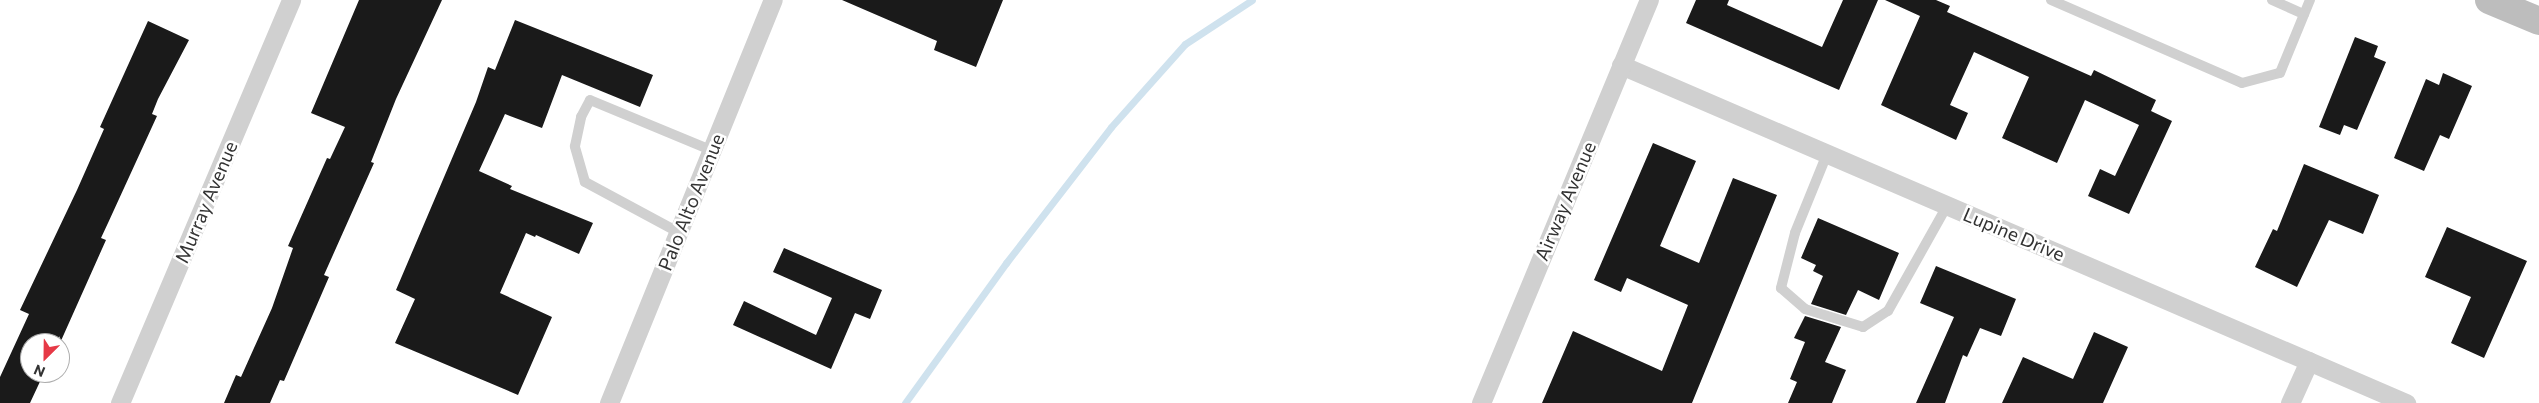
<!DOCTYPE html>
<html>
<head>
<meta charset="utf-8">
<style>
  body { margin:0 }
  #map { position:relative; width:2539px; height:403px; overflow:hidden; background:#fff; font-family:Commissioner,sans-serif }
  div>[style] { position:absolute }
  .stream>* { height:7px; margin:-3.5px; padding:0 3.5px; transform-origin:3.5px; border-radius:3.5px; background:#cfe2ee }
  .building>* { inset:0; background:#1a1a1a }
  .service>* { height:10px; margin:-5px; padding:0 5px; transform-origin:5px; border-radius:5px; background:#d0d0d0 }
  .minor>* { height:19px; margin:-9.5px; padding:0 9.5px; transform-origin:9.5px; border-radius:9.5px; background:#d0d0d0 }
  .secondary>* { height:28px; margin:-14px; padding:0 14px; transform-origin:14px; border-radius:14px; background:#bdbdbd }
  span { translate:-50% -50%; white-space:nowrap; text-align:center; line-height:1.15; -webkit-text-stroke:5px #fff; paint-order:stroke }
  .street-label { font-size:19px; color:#333 }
  .north { position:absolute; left:20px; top:333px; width:50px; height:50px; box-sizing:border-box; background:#fff; border:1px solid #adadad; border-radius:50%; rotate:203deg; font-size:14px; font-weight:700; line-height:20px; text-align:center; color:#333 }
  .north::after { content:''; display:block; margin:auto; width:18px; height:22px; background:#e63946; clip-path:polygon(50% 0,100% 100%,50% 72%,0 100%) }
</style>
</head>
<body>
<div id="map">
  <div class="stream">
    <div style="left:905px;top:403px;width:173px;rotate:-54.2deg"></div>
    <div style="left:1006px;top:263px;width:172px;rotate:-52.3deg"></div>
    <div style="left:1111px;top:127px;width:111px;rotate:-48.3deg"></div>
    <div style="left:1185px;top:44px;width:80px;rotate:-33.3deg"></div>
  </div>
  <div class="building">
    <div style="clip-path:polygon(359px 0,442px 0,396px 99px,371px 162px,374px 163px,324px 275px,329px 277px,284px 381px,280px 380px,270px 403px,224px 403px,236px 375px,241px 377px,272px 308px,293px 248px,288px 246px,327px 158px,330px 159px,345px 127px,311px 113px)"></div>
    <div style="clip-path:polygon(842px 0,1003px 0,976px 67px,934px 50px,937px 41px)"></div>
    <div style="clip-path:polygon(1696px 0,1729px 0,1727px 5px,1822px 47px,1843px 0,1878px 0,1839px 90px,1686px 23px)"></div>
    <div style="clip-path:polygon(1885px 0,1936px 0,1950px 6px,1947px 12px,2091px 76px,2094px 70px,2156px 100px,2151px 111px,2172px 121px,2129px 214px,2088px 196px,2100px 169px,2115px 176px,2139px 125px,2085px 100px,2057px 163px,2002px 138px,2029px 77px,1974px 52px,1950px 105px,1968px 113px,1956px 140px,1881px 105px,1920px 16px)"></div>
    <div style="clip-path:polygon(515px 20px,653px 75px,640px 107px,562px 75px,542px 128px,505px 114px,479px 171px,512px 186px,510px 189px,593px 223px,579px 254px,536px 235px,535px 237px,526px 233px,500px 293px,552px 317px,518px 395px,395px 343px,415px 299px,396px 290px,476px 102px,488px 67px,495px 70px)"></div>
    <div style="clip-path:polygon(148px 21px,189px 40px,158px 99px,152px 114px,157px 116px,108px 223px,101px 238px,106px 240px,60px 343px,60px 336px,57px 343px,30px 343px,30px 373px,44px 373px,30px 403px,0 403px,0 377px,29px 314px,20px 310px,77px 190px,104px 129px,100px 127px)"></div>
    <div style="clip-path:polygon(2355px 37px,2378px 46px,2374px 57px,2386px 62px,2357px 130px,2344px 125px,2340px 135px,2319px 127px)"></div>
    <div style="clip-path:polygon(2443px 73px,2472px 86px,2449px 139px,2440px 135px,2424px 171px,2394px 158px,2426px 79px,2439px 85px)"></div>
    <div style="clip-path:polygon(1653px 143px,1696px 161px,1660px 246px,1699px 263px,1733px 178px,1777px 195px,1692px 403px,1542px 403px,1573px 331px,1662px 371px,1688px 305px,1627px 278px,1621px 292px,1594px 280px)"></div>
    <div style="clip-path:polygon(2304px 164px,2379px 195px,2363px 234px,2329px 220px,2297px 287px,2255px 267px,2273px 229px,2277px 231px)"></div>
    <div style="clip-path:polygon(1818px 218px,1899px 253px,1879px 300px,1858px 290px,1846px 315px,1811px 304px,1823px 276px,1813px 271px,1816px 265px,1801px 258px)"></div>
    <div style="clip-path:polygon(2447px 227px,2527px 261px,2484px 358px,2451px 343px,2471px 297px,2425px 277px)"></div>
    <div style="clip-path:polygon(784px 248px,882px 290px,870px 319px,855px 313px,831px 369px,733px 325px,744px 301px,816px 335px,832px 298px,773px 272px)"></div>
    <div style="clip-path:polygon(1936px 266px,2016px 299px,2001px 336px,1980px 328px,1967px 357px,1963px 355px,1945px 403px,1916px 403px,1954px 317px,1920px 303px)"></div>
    <div style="clip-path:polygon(1805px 316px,1841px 327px,1825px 362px,1846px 370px,1832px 403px,1788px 403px,1797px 382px,1790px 379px,1805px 342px,1794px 338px)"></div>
    <div style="clip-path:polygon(2094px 332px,2128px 347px,2103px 403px,2002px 403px,2023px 357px,2073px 379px)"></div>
  </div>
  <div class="service">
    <div style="left:2051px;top:0;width:208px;rotate:23.5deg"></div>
    <div style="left:2242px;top:83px;width:39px;rotate:-15deg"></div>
    <div style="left:2280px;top:73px;width:79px;rotate:-67.7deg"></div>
    <div style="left:2272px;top:0;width:35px;rotate:24deg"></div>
    <div style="left:1827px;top:154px;width:85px;rotate:112.1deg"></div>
    <div style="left:1795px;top:233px;width:57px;rotate:104.3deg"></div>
    <div style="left:1781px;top:288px;width:32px;rotate:41deg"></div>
    <div style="left:1805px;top:309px;width:61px;rotate:17.2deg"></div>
    <div style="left:1863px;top:327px;width:30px;rotate:-33deg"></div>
    <div style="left:1888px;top:311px;width:120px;rotate:-60.7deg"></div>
    <div style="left:678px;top:232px;width:106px;rotate:-151.7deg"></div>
    <div style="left:585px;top:182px;width:37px;rotate:-106deg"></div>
    <div style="left:575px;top:146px;width:30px;rotate:-78deg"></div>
    <div style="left:581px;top:117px;width:19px;rotate:-62deg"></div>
    <div style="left:590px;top:100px;width:131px;rotate:22.5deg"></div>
  </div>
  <div class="minor">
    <div style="left:1621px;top:65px;width:855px;rotate:23.3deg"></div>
    <div style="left:120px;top:403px;width:438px;rotate:-67deg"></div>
    <div style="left:609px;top:403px;width:435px;rotate:-67.9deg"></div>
    <div style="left:1481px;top:403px;width:437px;rotate:-67.4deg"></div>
    <div style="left:2290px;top:403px;width:46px;rotate:-65.7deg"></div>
  </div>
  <div class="secondary">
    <div style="left:2489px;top:0;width:54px;rotate:22.8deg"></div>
  </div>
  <div class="street-label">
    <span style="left:1565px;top:201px;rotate:-67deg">Airway Avenue</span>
    <span style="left:206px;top:202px;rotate:-67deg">Murray Avenue</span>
    <span style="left:691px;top:202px;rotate:-68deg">Palo Alto Avenue</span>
    <span style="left:2014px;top:234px;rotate:23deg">Lupine Drive</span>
  </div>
  <div class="north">N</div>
</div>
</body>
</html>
